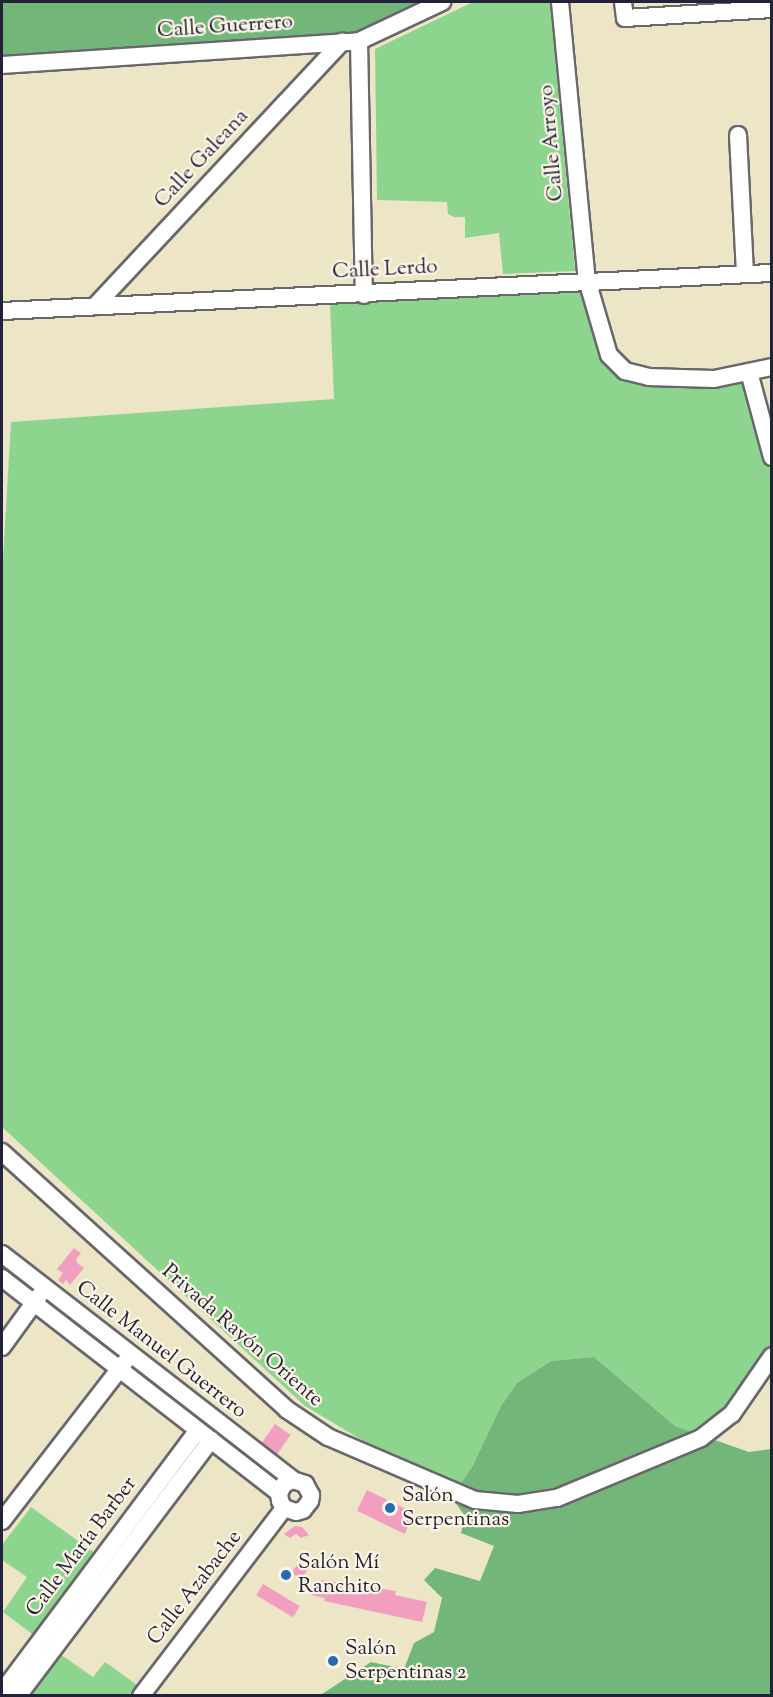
<!DOCTYPE html>
<html>
<head>
<meta charset="utf-8">
<style>
  body { margin:0 }
  #map { position:relative; width:773px; height:1697px; overflow:hidden; background:#ece6c7; font-family:"Sorts Mill Goudy",serif }
  div>[style] { position:absolute }
  .green>* { inset:0; background:#8dd48f }
  .forest>* { inset:0; background:#72b67a }
  .building>* { inset:0; background:#f29ec1; transform-origin:0 0 }
  .roads { filter:drop-shadow(2px 0 #69676c) drop-shadow(-2px 0 #69676c) drop-shadow(0 2px #69676c) drop-shadow(0 -2px #69676c) }
  .minor>* { height:16px; margin:-8px; padding:0 8px; transform-origin:8px; border-radius:8px; background:#fff }
  .dots>* { width:16px; height:16px; translate:-50% -50%; box-sizing:border-box; border:3px solid #fcf5e5; border-radius:50% }
  span { translate:-50% -50%; white-space:nowrap; text-align:center; line-height:1.15; -webkit-text-stroke:4.5px #fcf5e5; paint-order:stroke }
  .street-label { font-size:21px; color:#22223b }
  .poi-label { font-size:21px; color:#22223b }
  .left { translate:0 -50%; text-align:left }
  .frame { position:absolute; inset:0; border:3px solid #22223b; pointer-events:none }
</style>
</head>
<body>
<div id="map">
  <div class="green">
    <div style="clip-path:polygon(473px 2px,550px 2px,575px 271px,503px 274px,499px 233px,465px 238px,465px 217px,454px 217px,448px 214px,447px 202px,377px 200px,375px 49px)"></div>
    <div style="clip-path:polygon(586px 291px,620px 370px,747px 371px,772px 463px,772px 1355px,733px 1412px,701px 1435px,675px 1426px,594px 1357px,551px 1361px,517px 1383px,501px 1406px,473px 1465px,459px 1488px,392px 1458px,305px 1406px,2px 1127px,2px 576px,11px 422px,334px 399px,330px 304px)"></div>
    <div style="clip-path:polygon(31px 1507px,99px 1556px,36px 1637px,3px 1612px,27px 1577px,2px 1560px,2px 1545px)"></div>
    <div style="clip-path:polygon(60px 1654px,93px 1677px,105px 1662px,137px 1685px,129px 1695px,28px 1694px)"></div>
  </div>
  <div class="forest">
    <div style="clip-path:polygon(2px 2px,432px 2px,367px 34px,200px 54px,2px 56px)"></div>
    <div style="clip-path:polygon(594px 1357px,675px 1426px,749px 1452px,771px 1449px,771px 1695px,319px 1696px,371px 1662px,404px 1669px,414px 1643px,434px 1632px,442px 1598px,424px 1580px,435px 1568px,480px 1581px,494px 1546px,461px 1533px,465px 1516px,452px 1498px,473px 1465px,501px 1406px,517px 1383px,551px 1361px)"></div>
  </div>
  <div class="building">
    <div style="clip-path:polygon(74px 1248px,81px 1253px,76px 1259px,77px 1263px,84px 1268px,70px 1285px,66px 1280px,63px 1284px,58px 1280px,63px 1273px,57px 1269px)"></div>
    <div style="left:275px;top:1424px;width:19px;height:33px;rotate:35deg"></div>
    <div style="left:367px;top:1490px;width:53px;height:23px;rotate:26deg"></div>
    <div style="clip-path:polygon(295px 1526px,302px 1527px,309px 1535px,301px 1538px,296px 1534px,290px 1538px,284px 1534px)"></div>
    <div style="clip-path:polygon(297px 1565px,307px 1570px,302px 1579px,291px 1573px)"></div>
    <div style="clip-path:polygon(322px 1580px,396px 1591px,395px 1595px,427px 1602px,422px 1622px,324px 1601px,325px 1598px,311px 1595px)"></div>
    <div style="left:263px;top:1584px;width:43px;height:13px;rotate:31deg"></div>
  </div>
  <div class="roads">
    <div class="minor">
      <div style="left:560px;top:2px;width:279px;rotate:84.5deg"></div>
      <div style="left:587px;top:280px;width:78px;rotate:73.7deg"></div>
      <div style="left:609px;top:355px;width:23px;rotate:45deg"></div>
      <div style="left:625px;top:371px;width:25px;rotate:14deg"></div>
      <div style="left:649px;top:377px;width:65px;rotate:1.8deg"></div>
      <div style="left:714px;top:379px;width:59px;rotate:-11.7deg"></div>
      <div style="left:623px;top:2px;width:16px;rotate:83deg"></div>
      <div style="left:625px;top:18px;width:147px;rotate:-3.5deg"></div>
      <div style="left:359px;top:41px;width:254px;rotate:88.9deg"></div>
      <div style="left:2px;top:65px;width:358px;rotate:-3.8deg"></div>
      <div style="left:359px;top:41px;width:92px;rotate:-25.2deg"></div>
      <div style="left:738px;top:135px;width:139px;rotate:87.1deg"></div>
      <div style="left:95px;top:306px;width:362px;rotate:-46.9deg"></div>
      <div style="left:2px;top:311px;width:771px;rotate:-2.83deg"></div>
      <div style="left:749px;top:372px;width:88px;rotate:74.9deg"></div>
      <div style="left:2px;top:1152px;width:383px;rotate:42.1deg"></div>
      <div style="left:286px;top:1409px;width:50px;rotate:33.7deg"></div>
      <div style="left:328px;top:1437px;width:160px;rotate:23.2deg"></div>
      <div style="left:475px;top:1500px;width:43px;rotate:5.3deg"></div>
      <div style="left:518px;top:1504px;width:39px;rotate:-9deg"></div>
      <div style="left:557px;top:1498px;width:156px;rotate:-22.6deg"></div>
      <div style="left:701px;top:1438px;width:39px;rotate:-38deg"></div>
      <div style="left:732px;top:1414px;width:70px;rotate:-55.4deg"></div>
      <div style="left:2px;top:1254px;width:368px;rotate:37.8deg"></div>
      <div style="left:293px;top:1480px;width:13px;rotate:18deg"></div>
      <div style="left:305px;top:1484px;width:13px;rotate:61deg"></div>
      <div style="left:311px;top:1495px;width:6px;rotate:99deg"></div>
      <div style="left:310px;top:1501px;width:11px;rotate:128deg"></div>
      <div style="left:303px;top:1510px;width:7px;rotate:164deg"></div>
      <div style="left:296px;top:1512px;width:13px;rotate:-162deg"></div>
      <div style="left:284px;top:1508px;width:8px;rotate:-120deg"></div>
      <div style="left:280px;top:1501px;width:8px;rotate:-97deg"></div>
      <div style="left:279px;top:1493px;width:10px;rotate:-61deg"></div>
      <div style="left:284px;top:1484px;width:10px;rotate:-24deg"></div>
      <div style="left:2px;top:1278px;width:351px;rotate:37.8deg"></div>
      <div style="left:2px;top:1347px;width:63px;rotate:-54deg"></div>
      <div style="left:2px;top:1521px;width:200px;rotate:-52.3deg"></div>
      <div style="left:6px;top:1696px;width:6px;rotate:-135deg"></div>
      <div style="left:2px;top:1692px;width:327px;rotate:-53.2deg"></div>
      <div style="left:18px;top:1696px;width:321px;rotate:-53deg"></div>
      <div style="left:141px;top:1696px;width:236px;rotate:-52.7deg"></div>
    </div>
  </div>
  <div class="dots">
    <div style="left:390px;top:1508px;background:#1f6fb2"></div>
    <div style="left:286px;top:1575px;background:#1f6fb2"></div>
    <div style="left:333px;top:1661px;background:#1f6fb2"></div>
  </div>
  <div class="street-label">
    <span style="left:225px;top:27px;rotate:-4deg">Calle Guerrero</span>
    <span style="left:552px;top:143px;rotate:-95deg">Calle Arroyo</span>
    <span style="left:202px;top:159px;rotate:-47deg">Calle Galeana</span>
    <span style="left:385px;top:270px;rotate:-3deg">Calle Lerdo</span>
    <span style="left:242px;top:1336px;rotate:41deg">Privada Rayón Oriente</span>
    <span style="left:161px;top:1350px;rotate:38deg">Calle Manuel Guerrero</span>
    <span style="left:82px;top:1547px;rotate:-53deg">Calle María Barber</span>
    <span style="left:195px;top:1588px;rotate:-52deg">Calle Azabache</span>
  </div>
  <div class="poi-label">
    <span class="left" style="left:402px;top:1508px">Salón<br>Serpentinas</span>
    <span class="left" style="left:298px;top:1575px">Salón Mí<br>Ranchito</span>
    <span class="left" style="left:345px;top:1661px">Salón<br>Serpentinas 2</span>
  </div>
  <div class="frame"></div>
</div>
</body>
</html>
